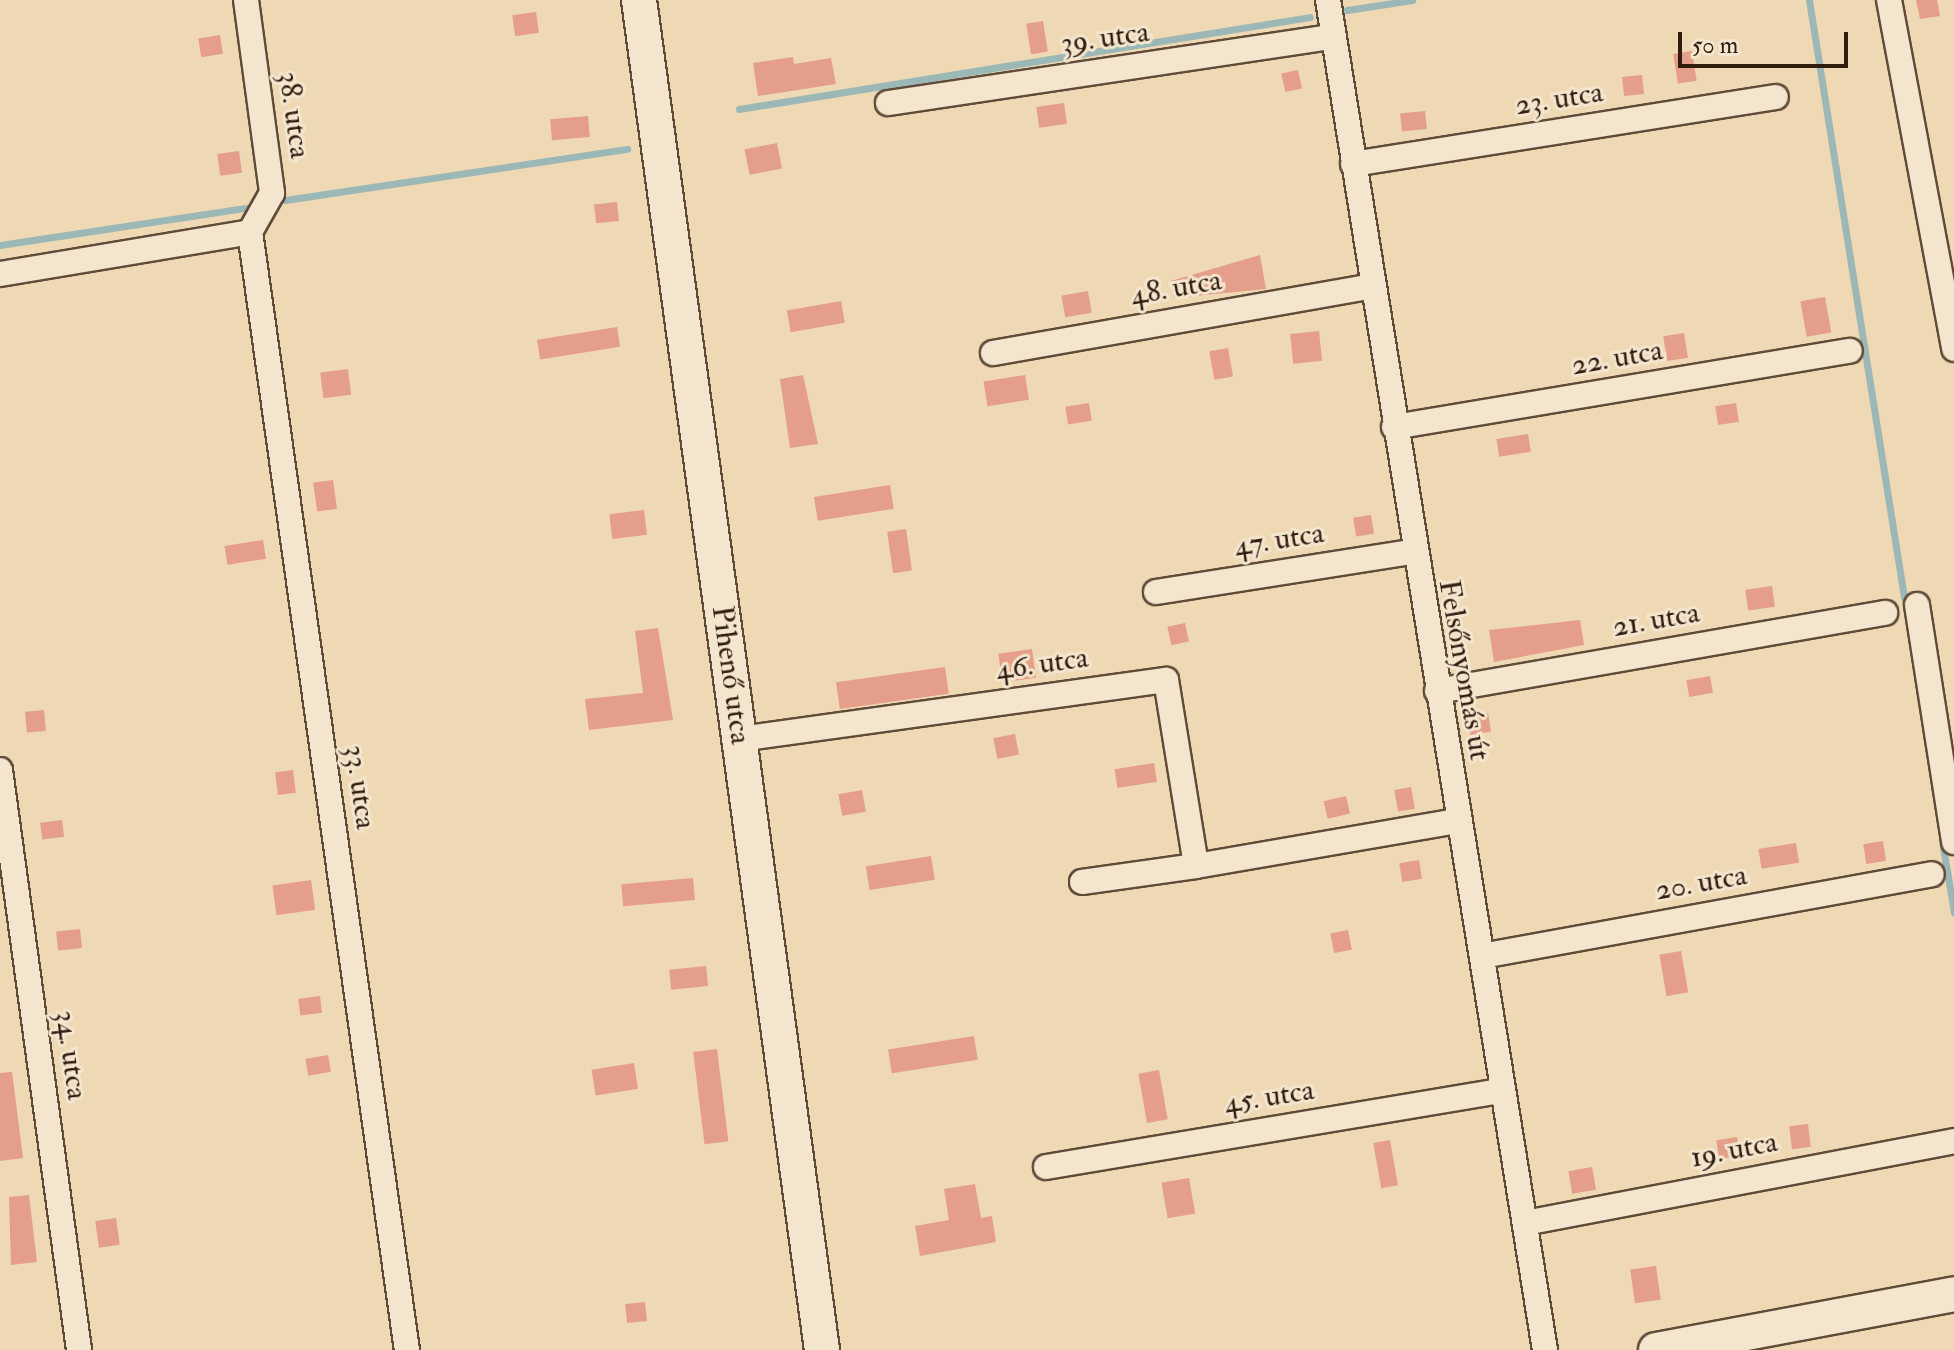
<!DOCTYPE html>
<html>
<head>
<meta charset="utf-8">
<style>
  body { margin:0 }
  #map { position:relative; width:1954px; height:1350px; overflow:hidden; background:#eed9b4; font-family:"IM FELL Double Pica",serif }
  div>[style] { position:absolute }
  .stream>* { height:7px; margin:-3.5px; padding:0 3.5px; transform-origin:3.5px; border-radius:3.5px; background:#9cb8b6 }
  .building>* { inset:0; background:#e59e89; transform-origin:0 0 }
  .roads { filter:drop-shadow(2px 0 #604b39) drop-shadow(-2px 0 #604b39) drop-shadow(0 2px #604b39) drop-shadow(0 -2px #604b39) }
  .street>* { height:24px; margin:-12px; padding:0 12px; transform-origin:12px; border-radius:12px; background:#f4e6ce }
  .secondary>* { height:34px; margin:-17px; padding:0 17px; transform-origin:17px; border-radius:17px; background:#f4e6ce }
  span { translate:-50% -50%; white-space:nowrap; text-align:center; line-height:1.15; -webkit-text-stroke:6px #f4e6ce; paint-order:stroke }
  .street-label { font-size:30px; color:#311c10 }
  .scale { position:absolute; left:1678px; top:32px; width:170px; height:36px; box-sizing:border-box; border:4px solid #311c10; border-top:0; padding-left:10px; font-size:24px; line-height:28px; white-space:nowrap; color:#311c10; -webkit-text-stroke:6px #f4e6ce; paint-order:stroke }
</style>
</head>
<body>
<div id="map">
  <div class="stream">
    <div style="left:1809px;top:0;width:605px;rotate:80.96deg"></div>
    <div style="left:1347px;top:10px;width:66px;rotate:-8.7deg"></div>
    <div style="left:739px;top:109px;width:578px;rotate:-9.15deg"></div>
    <div style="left:285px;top:200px;width:346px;rotate:-8.5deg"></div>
    <div style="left:0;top:245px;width:255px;rotate:-8.6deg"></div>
    <div style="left:1942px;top:841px;width:73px;rotate:80.5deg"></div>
  </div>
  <div class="building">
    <div style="clip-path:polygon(1916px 0,1937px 0,1940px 16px,1920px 19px)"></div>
    <div style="left:536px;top:12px;width:21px;height:24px;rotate:82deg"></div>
    <div style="left:1043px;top:21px;width:31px;height:17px;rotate:81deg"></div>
    <div style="left:220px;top:35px;width:19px;height:22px;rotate:81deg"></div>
    <div style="left:1692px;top:51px;width:30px;height:19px;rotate:81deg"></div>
    <div style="clip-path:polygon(793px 57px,794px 64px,831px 58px,836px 84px,758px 96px,753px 63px)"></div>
    <div style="left:1298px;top:70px;width:19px;height:17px;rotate:78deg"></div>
    <div style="left:1642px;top:75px;width:19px;height:20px;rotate:84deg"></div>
    <div style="left:1064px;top:103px;width:21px;height:28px;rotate:82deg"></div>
    <div style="left:1425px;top:111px;width:18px;height:25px;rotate:84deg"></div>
    <div style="left:588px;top:116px;width:21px;height:38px;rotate:85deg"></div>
    <div style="left:777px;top:143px;width:26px;height:33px;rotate:79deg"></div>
    <div style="left:239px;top:151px;width:22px;height:22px;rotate:82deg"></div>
    <div style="left:617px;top:202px;width:19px;height:23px;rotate:84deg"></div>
    <div style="clip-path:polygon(1260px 255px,1266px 289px,1174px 298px,1171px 281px)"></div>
    <div style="left:1088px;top:291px;width:22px;height:27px;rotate:80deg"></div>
    <div style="left:1825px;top:297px;width:36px;height:25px;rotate:80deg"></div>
    <div style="left:841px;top:301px;width:22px;height:55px;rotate:80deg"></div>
    <div style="left:617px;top:327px;width:20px;height:81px;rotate:81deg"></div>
    <div style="left:1319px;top:331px;width:30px;height:29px;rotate:84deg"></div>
    <div style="left:1684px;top:333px;width:25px;height:21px;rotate:81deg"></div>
    <div style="left:1228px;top:348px;width:29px;height:19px;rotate:80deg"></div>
    <div style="left:348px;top:369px;width:26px;height:28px;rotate:83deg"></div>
    <div style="clip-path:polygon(803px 375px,818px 444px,790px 448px,780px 379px)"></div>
    <div style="left:1025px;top:375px;width:25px;height:42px;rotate:81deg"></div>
    <div style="left:1089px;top:403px;width:18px;height:24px;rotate:81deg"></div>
    <div style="left:1736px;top:403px;width:19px;height:21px;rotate:81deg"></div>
    <div style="left:1528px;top:434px;width:18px;height:32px;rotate:81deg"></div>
    <div style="left:333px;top:480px;width:29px;height:20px;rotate:82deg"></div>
    <div style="left:890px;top:485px;width:24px;height:77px;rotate:81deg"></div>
    <div style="left:644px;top:510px;width:25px;height:35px;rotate:83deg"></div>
    <div style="left:1371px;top:515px;width:19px;height:18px;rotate:81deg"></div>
    <div style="left:906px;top:529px;width:42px;height:19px;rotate:82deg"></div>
    <div style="left:263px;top:540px;width:19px;height:39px;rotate:81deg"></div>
    <div style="left:1772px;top:586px;width:21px;height:27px;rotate:82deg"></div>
    <div style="clip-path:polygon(1580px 620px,1584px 645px,1494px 662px,1489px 630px)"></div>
    <div style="left:1185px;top:623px;width:19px;height:18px;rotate:78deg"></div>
    <div style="clip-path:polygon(658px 628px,673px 720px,589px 730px,585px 699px,643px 693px,635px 631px)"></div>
    <div style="left:1032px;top:649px;width:29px;height:34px;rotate:82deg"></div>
    <div style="left:945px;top:667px;width:27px;height:110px;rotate:82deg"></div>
    <div style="left:1710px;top:676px;width:17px;height:24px;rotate:80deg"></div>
    <div style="left:44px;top:710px;width:21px;height:19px;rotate:85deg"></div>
    <div style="left:1488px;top:713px;width:19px;height:21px;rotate:81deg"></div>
    <div style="left:1015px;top:734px;width:21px;height:22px;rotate:79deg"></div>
    <div style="left:1154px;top:763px;width:19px;height:40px;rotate:81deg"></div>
    <div style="left:293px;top:770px;width:23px;height:18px;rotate:83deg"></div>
    <div style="left:1411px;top:787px;width:22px;height:17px;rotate:80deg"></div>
    <div style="left:862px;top:790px;width:22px;height:24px;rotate:80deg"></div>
    <div style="left:1346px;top:796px;width:18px;height:23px;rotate:77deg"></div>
    <div style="left:62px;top:820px;width:17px;height:22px;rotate:83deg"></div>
    <div style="left:1883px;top:841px;width:20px;height:20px;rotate:81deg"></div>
    <div style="left:1796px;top:843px;width:20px;height:38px;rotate:81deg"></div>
    <div style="left:931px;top:856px;width:24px;height:66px;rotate:81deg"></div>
    <div style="left:1419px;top:860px;width:19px;height:20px;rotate:81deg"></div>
    <div style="left:693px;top:878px;width:22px;height:72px;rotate:85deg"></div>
    <div style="left:311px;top:880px;width:30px;height:39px;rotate:82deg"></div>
    <div style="left:80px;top:929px;width:19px;height:24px;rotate:84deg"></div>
    <div style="left:1348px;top:930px;width:20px;height:18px;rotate:79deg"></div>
    <div style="left:1681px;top:951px;width:42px;height:22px;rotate:80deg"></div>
    <div style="left:706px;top:966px;width:20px;height:37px;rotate:84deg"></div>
    <div style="left:320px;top:996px;width:17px;height:22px;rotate:83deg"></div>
    <div style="left:974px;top:1036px;width:24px;height:87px;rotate:81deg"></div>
    <div style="left:717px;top:1049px;width:93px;height:24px;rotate:83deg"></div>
    <div style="left:328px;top:1055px;width:17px;height:23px;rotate:80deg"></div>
    <div style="left:634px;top:1063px;width:26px;height:43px;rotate:81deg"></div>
    <div style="left:1159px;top:1070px;width:50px;height:21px;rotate:80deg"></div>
    <div style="clip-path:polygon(12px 1072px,23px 1158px,0 1161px,0 1073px)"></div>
    <div style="left:1808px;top:1124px;width:23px;height:19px;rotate:83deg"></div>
    <div style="left:1737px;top:1137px;width:19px;height:21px;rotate:81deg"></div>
    <div style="left:1390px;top:1140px;width:46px;height:17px;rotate:80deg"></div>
    <div style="left:1592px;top:1167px;width:23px;height:24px;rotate:80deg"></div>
    <div style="left:1189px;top:1178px;width:36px;height:28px;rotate:80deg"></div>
    <div style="clip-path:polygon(975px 1184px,981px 1218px,992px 1216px,996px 1242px,920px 1256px,915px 1226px,949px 1220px,944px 1189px)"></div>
    <div style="clip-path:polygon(29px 1195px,37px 1262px,11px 1265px,9px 1197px)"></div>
    <div style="left:116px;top:1218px;width:27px;height:21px;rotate:82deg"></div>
    <div style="left:1656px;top:1266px;width:34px;height:26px;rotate:82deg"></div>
    <div style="left:645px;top:1302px;width:19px;height:20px;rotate:84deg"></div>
  </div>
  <div class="roads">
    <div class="street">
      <div style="left:246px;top:0;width:195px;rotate:82.3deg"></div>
      <div style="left:272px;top:193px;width:45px;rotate:119.4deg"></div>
      <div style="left:1328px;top:0;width:1367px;rotate:80.87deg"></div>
      <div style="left:1889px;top:0;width:355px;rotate:79.4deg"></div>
      <div style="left:888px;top:103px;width:448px;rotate:-8.5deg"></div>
      <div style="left:1353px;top:164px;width:428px;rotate:-9deg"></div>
      <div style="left:250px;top:232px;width:1129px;rotate:82.01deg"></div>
      <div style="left:0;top:274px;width:254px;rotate:-9.5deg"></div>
      <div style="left:993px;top:353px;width:382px;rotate:-10deg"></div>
      <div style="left:1394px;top:427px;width:462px;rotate:-9.5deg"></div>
      <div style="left:1156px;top:592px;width:258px;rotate:-8.9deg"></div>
      <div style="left:1917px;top:605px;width:240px;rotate:81.1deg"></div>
      <div style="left:1437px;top:691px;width:455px;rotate:-9.9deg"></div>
      <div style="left:740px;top:739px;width:430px;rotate:-7.9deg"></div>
      <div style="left:1166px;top:680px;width:188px;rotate:80.8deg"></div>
      <div style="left:1196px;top:866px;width:264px;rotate:-9.8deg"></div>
      <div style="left:0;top:770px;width:585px;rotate:82.24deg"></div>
      <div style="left:1082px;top:882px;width:115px;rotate:-8deg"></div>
      <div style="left:1482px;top:956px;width:457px;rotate:-10.3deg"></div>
      <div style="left:1046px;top:1167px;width:461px;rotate:-9.5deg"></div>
      <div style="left:1525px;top:1223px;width:437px;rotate:-10.8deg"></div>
    </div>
    <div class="secondary">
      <div style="left:639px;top:0;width:1362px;rotate:82.28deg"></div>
      <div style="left:1656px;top:1350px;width:303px;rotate:-10.6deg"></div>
    </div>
  </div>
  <div class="street-label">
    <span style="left:1105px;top:38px;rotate:-8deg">39. utca</span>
    <span style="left:1559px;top:99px;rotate:-9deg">23. utca</span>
    <span style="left:294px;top:115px;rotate:82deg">38. utca</span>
    <span style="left:1176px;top:288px;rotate:-10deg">48. utca</span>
    <span style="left:1617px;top:358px;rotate:-10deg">22. utca</span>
    <span style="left:1279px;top:540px;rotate:-9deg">47. utca</span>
    <span style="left:1656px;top:620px;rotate:-10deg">21. utca</span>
    <span style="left:1042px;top:664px;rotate:-8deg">46. utca</span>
    <span style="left:1464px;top:670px;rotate:80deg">Felsőnyomás út</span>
    <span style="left:731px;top:675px;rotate:82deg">Pihenő utca</span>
    <span style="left:360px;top:787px;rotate:82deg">33. utca</span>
    <span style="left:1701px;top:883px;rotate:-10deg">20. utca</span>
    <span style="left:71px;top:1055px;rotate:82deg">34. utca</span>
    <span style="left:1269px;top:1097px;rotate:-9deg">45. utca</span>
    <span style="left:1734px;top:1150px;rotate:-11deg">19. utca</span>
  </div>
  <div class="scale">50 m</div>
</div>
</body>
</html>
